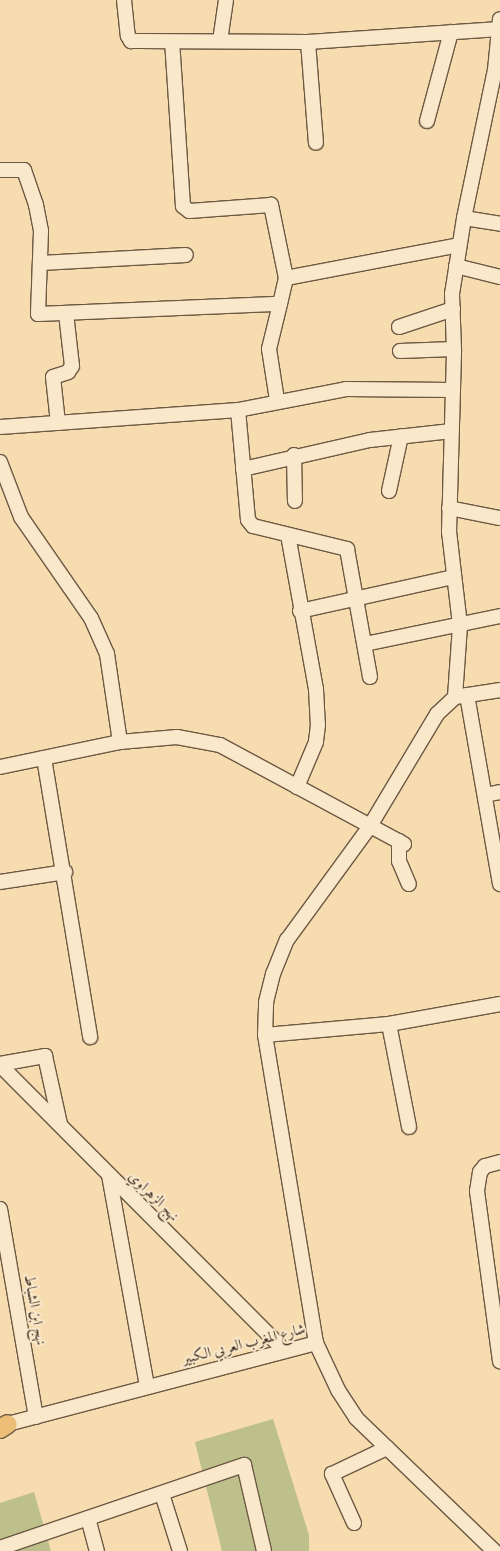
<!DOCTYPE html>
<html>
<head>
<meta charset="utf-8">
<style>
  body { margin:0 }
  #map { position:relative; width:500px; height:1551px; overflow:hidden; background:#f7dcaf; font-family:Vollkorn,Amiri,serif }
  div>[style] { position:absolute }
  .green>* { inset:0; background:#bdc08b }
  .roads { filter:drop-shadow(1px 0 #6c5944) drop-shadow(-1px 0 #6c5944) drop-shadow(0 1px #6c5944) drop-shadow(0 -1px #6c5944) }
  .minor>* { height:14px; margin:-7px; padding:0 7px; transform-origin:7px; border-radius:7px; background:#fae8cb }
  .major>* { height:18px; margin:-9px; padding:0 9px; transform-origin:9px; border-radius:9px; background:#ecbe78 }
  span { translate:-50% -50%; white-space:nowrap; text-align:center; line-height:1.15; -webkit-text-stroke:4px #fae8cb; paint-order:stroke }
  .street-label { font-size:15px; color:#3d2d20 }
</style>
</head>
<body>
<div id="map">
  <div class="green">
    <div style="clip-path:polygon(273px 1419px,309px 1535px,309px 1551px,222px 1551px,195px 1442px)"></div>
    <div style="clip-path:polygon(34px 1492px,51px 1551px,0 1551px,0 1503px)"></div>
  </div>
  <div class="roads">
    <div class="minor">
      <div style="left:124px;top:0;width:36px;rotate:84deg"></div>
      <div style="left:128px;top:36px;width:6px;rotate:59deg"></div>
      <div style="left:131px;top:41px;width:8px"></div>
      <div style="left:139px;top:41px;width:169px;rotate:0.3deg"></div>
      <div style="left:308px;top:42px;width:192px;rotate:-3.9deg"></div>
      <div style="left:220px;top:41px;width:41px;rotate:-81.7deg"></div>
      <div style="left:308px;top:42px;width:101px;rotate:85.5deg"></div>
      <div style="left:427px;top:121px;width:92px;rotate:-74.9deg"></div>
      <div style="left:0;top:170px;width:24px"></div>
      <div style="left:24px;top:170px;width:37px;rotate:71deg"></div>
      <div style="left:36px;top:205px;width:26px;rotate:79deg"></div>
      <div style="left:41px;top:231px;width:83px;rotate:92.1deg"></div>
      <div style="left:38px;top:314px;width:242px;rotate:-2.4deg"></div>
      <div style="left:280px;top:304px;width:27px;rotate:-77deg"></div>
      <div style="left:286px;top:278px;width:75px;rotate:-101.6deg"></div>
      <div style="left:271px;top:205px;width:82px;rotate:175.8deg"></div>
      <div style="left:189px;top:211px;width:8px;rotate:-140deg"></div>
      <div style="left:183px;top:206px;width:164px;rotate:-93.8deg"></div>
      <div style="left:464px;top:218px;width:36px;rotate:9deg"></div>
      <div style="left:41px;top:263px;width:145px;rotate:-3.2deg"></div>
      <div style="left:456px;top:266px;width:45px;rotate:14deg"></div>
      <div style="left:286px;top:278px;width:176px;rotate:-10.8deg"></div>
      <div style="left:399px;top:327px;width:57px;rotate:-18.4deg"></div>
      <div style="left:400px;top:351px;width:54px;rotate:-2.1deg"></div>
      <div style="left:277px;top:400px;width:52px;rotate:-98.9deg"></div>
      <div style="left:269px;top:349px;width:46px;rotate:-76.3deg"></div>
      <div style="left:238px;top:410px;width:110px;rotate:84.8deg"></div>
      <div style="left:248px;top:520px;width:8px;rotate:50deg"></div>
      <div style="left:253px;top:526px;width:97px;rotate:13.7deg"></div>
      <div style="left:347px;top:549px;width:130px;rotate:79.8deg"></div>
      <div style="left:58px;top:423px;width:46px;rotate:-96.2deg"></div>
      <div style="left:53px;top:377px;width:16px;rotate:-18deg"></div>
      <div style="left:68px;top:372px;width:7px;rotate:-56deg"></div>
      <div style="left:72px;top:366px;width:53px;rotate:-96.5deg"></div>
      <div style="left:0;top:427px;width:239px;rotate:-4.1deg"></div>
      <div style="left:238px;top:410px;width:110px;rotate:-11deg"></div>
      <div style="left:346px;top:389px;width:107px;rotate:0.5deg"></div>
      <div style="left:294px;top:455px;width:46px;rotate:88.8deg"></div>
      <div style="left:0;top:462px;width:59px;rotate:69.1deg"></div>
      <div style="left:21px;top:517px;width:123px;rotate:55.3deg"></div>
      <div style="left:91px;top:618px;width:39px;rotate:66deg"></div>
      <div style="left:107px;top:654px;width:89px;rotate:81.6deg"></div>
      <div style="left:243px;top:469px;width:130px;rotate:-12.9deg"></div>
      <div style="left:370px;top:440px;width:82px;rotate:-6.3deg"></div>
      <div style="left:389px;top:491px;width:56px;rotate:-77.7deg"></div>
      <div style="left:449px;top:508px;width:52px;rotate:11.1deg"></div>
      <div style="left:288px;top:535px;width:157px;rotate:79.7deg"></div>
      <div style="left:316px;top:689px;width:36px;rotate:87deg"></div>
      <div style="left:318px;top:725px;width:17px;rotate:97deg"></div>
      <div style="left:316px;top:742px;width:49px;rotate:112.9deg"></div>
      <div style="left:300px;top:611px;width:157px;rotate:-12.5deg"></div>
      <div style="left:365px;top:644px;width:138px;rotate:-11.7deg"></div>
      <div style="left:467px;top:695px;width:192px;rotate:80.1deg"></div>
      <div style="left:455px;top:697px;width:72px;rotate:-86deg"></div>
      <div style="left:460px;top:625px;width:94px;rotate:-96.7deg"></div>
      <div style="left:449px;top:532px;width:183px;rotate:-88.4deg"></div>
      <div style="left:454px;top:349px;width:55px;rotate:-92.1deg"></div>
      <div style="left:452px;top:294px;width:77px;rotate:-81deg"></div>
      <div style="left:464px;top:218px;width:151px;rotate:-78.2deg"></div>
      <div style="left:495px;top:70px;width:51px;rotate:-84.4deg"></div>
      <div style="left:44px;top:758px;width:283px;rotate:80.6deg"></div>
      <div style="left:0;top:767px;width:123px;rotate:-11.8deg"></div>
      <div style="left:120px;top:742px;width:57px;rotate:-5deg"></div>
      <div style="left:177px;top:737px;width:44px;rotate:10.5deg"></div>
      <div style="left:220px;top:745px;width:209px;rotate:28.3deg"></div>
      <div style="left:485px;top:795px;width:15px;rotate:-11deg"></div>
      <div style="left:399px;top:841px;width:20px;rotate:90deg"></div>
      <div style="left:399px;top:861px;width:25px;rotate:67deg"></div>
      <div style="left:0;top:882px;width:66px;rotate:-8.7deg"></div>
      <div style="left:389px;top:1024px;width:105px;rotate:79deg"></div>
      <div style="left:265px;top:1035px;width:124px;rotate:-5.1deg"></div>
      <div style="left:389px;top:1024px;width:113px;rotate:-10.2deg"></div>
      <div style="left:0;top:1064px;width:46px;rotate:-10.1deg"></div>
      <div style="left:45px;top:1056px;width:70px;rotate:77.6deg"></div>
      <div style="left:0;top:1065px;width:402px;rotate:45.1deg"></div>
      <div style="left:500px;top:1162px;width:16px;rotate:165deg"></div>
      <div style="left:485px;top:1166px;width:8px;rotate:130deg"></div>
      <div style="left:480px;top:1172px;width:19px;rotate:99deg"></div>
      <div style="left:477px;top:1191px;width:172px;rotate:82.3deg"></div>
      <div style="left:109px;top:1175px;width:215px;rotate:79.8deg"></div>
      <div style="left:0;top:1209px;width:211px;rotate:80.2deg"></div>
      <div style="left:316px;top:1343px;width:312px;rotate:-99.4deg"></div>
      <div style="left:265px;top:1035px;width:33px;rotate:-88deg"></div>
      <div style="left:266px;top:1002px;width:29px;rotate:-76deg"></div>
      <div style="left:273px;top:974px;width:37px;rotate:-68deg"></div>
      <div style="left:287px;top:940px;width:141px;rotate:-53.9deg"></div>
      <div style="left:370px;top:826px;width:131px;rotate:-59.1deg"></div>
      <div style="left:437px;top:714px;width:25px;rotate:-43deg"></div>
      <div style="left:455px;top:697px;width:46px;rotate:-8.8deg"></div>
      <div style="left:0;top:1426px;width:327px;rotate:-14.7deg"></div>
      <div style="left:316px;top:1343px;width:52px;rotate:64.9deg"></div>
      <div style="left:338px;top:1390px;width:33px;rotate:57deg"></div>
      <div style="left:356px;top:1418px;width:192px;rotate:43.9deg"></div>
      <div style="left:162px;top:1494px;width:60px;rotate:72.5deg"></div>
      <div style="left:88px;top:1518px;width:34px;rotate:75deg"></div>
      <div style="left:354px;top:1523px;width:54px;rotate:-114.2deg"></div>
      <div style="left:332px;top:1474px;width:61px;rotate:-25.3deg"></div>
      <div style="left:0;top:1548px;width:258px;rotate:-18.8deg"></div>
      <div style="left:244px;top:1465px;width:88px;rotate:76.9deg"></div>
    </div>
    <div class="major">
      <div style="left:0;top:1429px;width:9px;rotate:-32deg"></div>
    </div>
  </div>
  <div class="street-label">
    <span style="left:153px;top:1197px;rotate:45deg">نهج الزهراوي</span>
    <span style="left:34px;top:1310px;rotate:80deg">نهج ابن الشباط</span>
    <span style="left:244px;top:1345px;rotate:-14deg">شارع المغرب العربي الكبير</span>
  </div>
</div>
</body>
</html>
